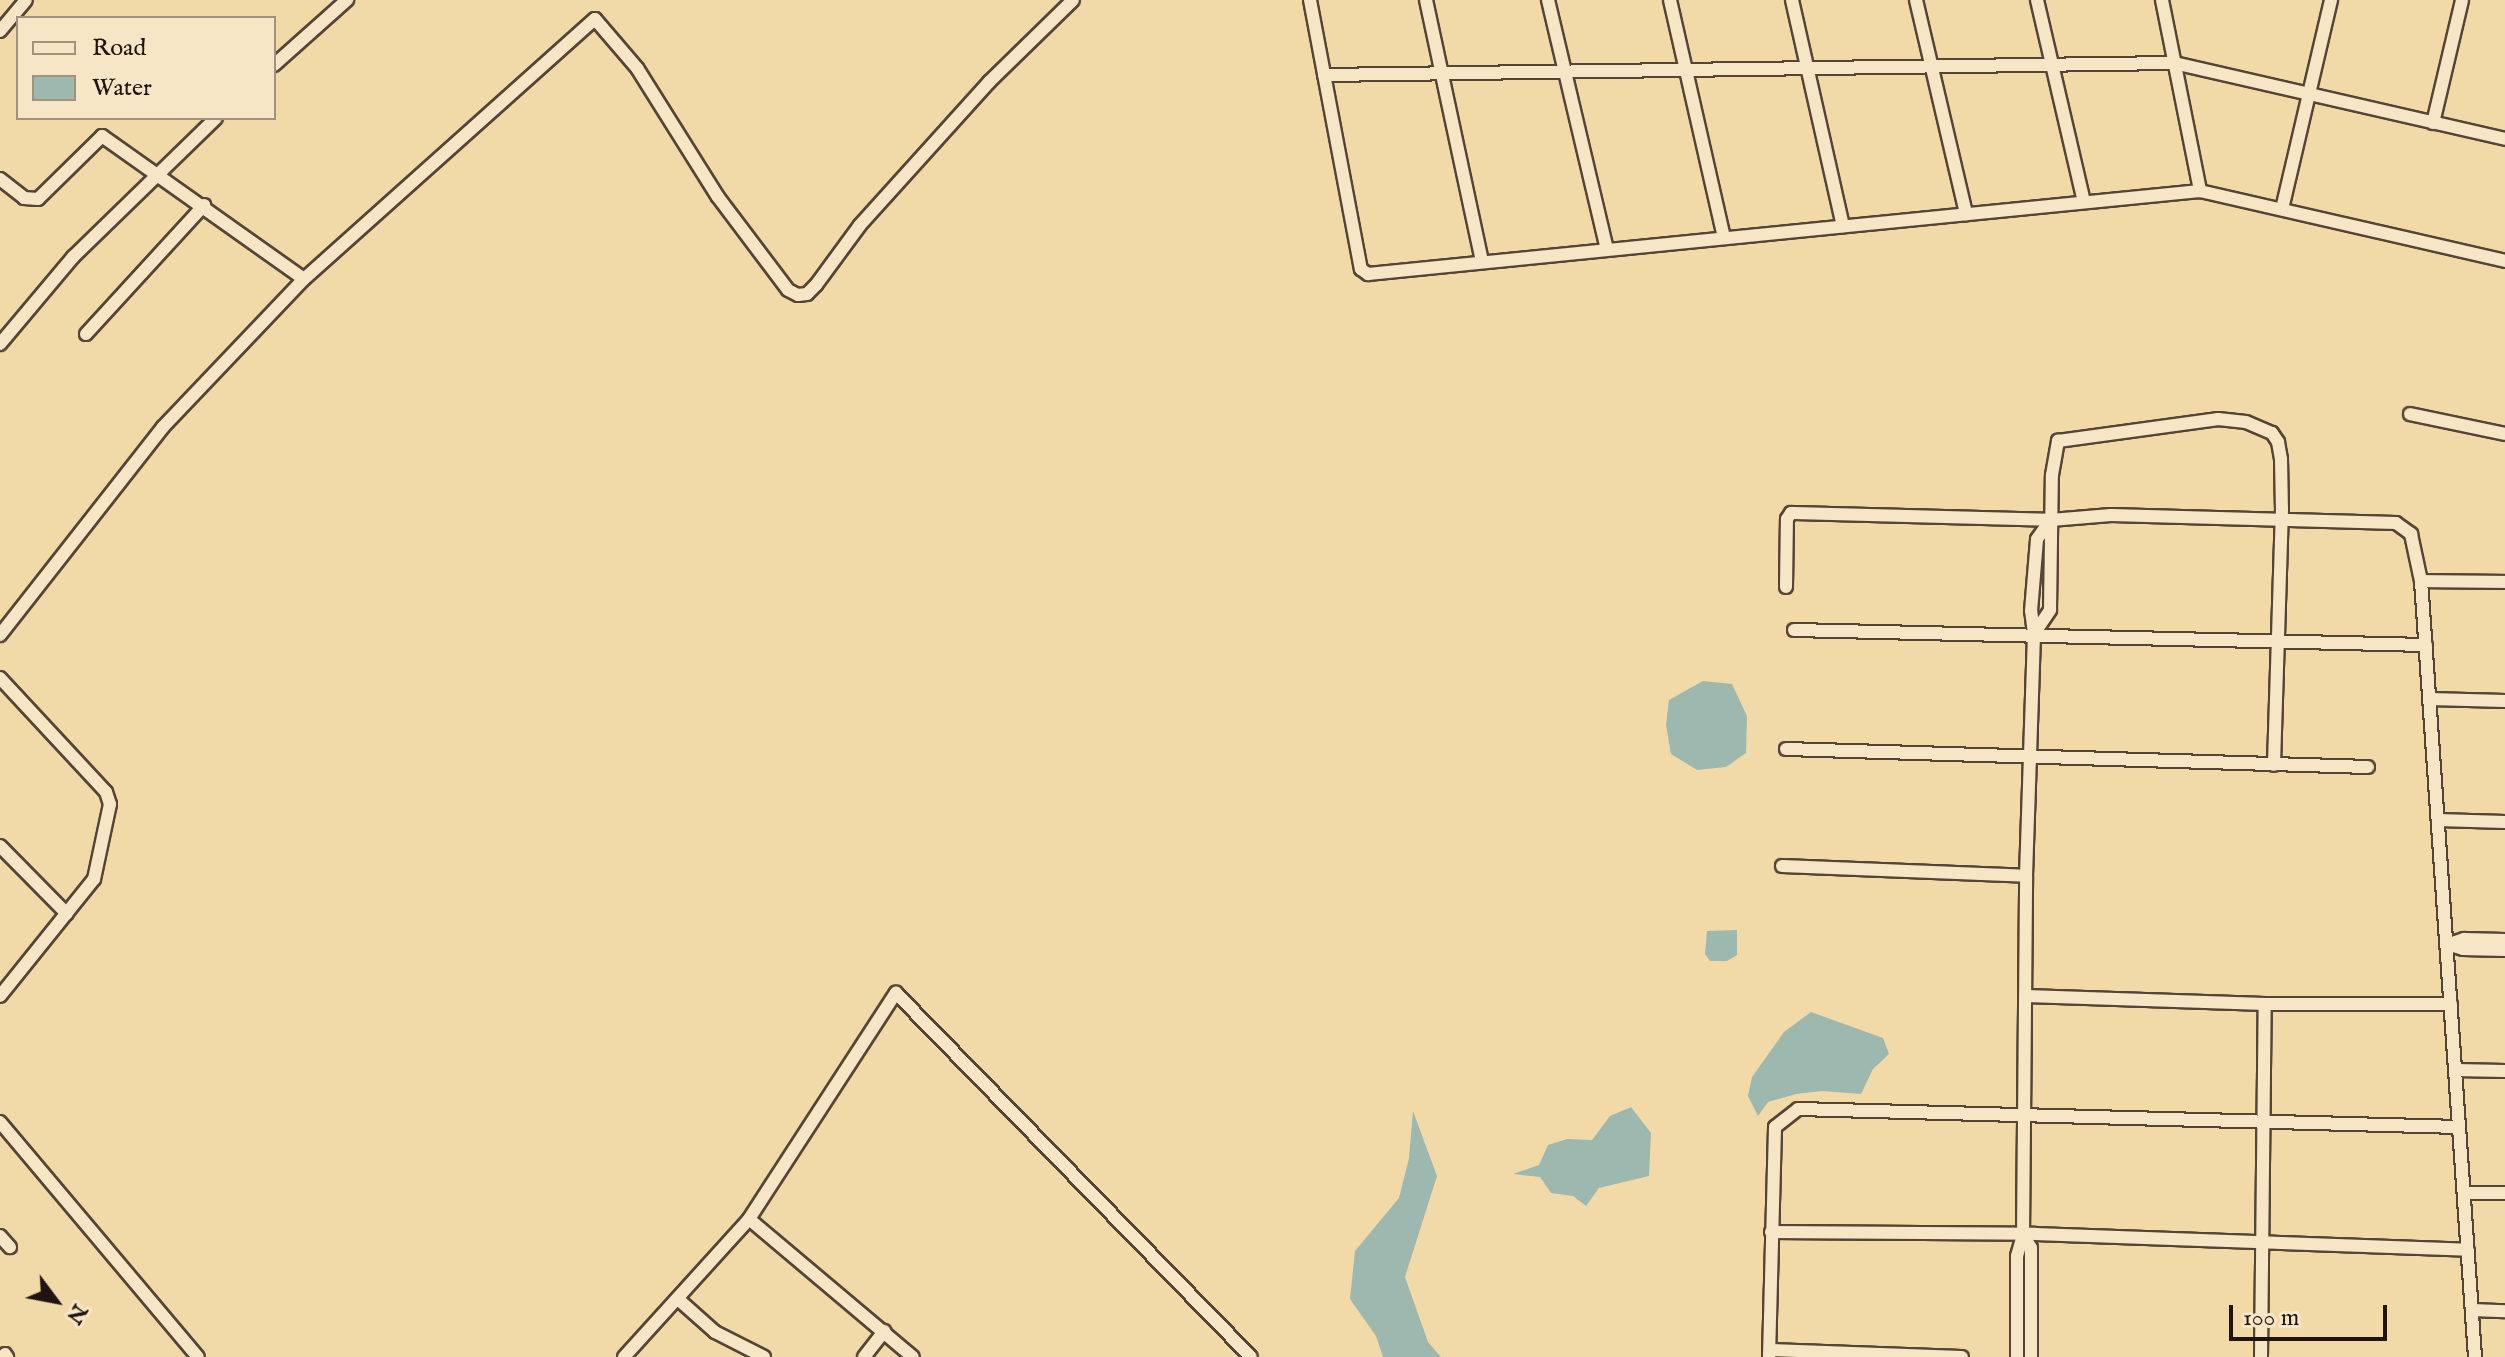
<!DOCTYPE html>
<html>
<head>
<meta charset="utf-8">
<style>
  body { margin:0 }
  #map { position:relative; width:2505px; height:1357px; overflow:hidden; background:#f2d9a8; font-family:"IM FELL English",serif }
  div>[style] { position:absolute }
  .water>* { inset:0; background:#9db9af }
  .roads { filter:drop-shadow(2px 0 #544535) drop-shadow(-2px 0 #544535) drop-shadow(0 2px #544535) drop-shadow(0 -2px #544535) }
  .street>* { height:12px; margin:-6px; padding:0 6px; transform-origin:6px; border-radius:6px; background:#f7e6c6 }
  span { translate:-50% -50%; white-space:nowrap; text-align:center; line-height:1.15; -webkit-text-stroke:6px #f7e6c6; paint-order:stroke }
  .legend { position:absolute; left:16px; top:16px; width:260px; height:104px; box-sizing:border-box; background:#f7e6c6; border:2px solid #a1927d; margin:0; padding:10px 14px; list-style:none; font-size:24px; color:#1f140f }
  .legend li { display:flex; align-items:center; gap:16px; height:40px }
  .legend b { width:40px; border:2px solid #a1927d }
  .north { position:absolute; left:16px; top:1261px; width:80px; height:80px; -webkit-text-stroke:6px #f7e6c6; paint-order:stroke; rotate:122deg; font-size:22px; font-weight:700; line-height:32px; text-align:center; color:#1f140f }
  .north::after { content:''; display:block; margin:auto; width:28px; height:36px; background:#1f140f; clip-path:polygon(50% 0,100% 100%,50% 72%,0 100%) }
  .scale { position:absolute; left:2229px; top:1305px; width:158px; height:36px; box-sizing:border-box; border:4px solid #1f140f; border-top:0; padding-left:10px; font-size:24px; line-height:28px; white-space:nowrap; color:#1f140f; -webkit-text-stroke:6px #f7e6c6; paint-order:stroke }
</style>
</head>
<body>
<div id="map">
  <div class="water">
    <div style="clip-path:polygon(1703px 681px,1732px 684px,1747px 716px,1746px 753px,1726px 767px,1697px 770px,1671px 754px,1666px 725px,1669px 700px)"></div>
    <div style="clip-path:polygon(1737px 930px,1737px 955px,1727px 961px,1710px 961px,1705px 954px,1707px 931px)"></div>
    <div style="clip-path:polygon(1811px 1012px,1883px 1038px,1889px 1054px,1873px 1069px,1861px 1094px,1822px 1091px,1796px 1094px,1768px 1102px,1758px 1116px,1748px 1096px,1752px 1077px,1784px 1032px)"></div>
    <div style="clip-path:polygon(1631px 1107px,1651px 1133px,1649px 1176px,1599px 1188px,1586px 1206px,1573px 1196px,1551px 1193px,1540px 1177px,1513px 1174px,1539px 1165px,1548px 1145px,1567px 1139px,1592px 1140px,1610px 1116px)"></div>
    <div style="clip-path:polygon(1413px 1111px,1437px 1176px,1405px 1277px,1428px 1342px,1441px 1357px,1383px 1357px,1376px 1336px,1350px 1299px,1355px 1251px,1399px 1198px,1409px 1158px)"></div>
  </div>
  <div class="roads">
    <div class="street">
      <div style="left:1310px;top:0;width:274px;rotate:79.3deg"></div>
      <div style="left:1361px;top:269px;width:9px;rotate:36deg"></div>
      <div style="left:1368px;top:274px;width:836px;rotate:-5.7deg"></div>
      <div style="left:2200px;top:191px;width:313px;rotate:12.9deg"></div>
      <div style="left:1426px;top:0;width:267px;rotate:77.9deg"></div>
      <div style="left:1548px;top:0;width:256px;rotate:76.7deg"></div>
      <div style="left:1670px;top:0;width:244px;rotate:77.2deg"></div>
      <div style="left:1792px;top:0;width:232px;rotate:77.3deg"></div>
      <div style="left:1916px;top:0;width:220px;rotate:76.8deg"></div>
      <div style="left:2037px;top:0;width:207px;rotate:76.9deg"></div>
      <div style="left:2162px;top:0;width:195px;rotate:78.7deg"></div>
      <div style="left:0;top:31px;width:40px;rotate:-50deg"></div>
      <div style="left:274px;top:65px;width:98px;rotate:-41.7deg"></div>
      <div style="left:1324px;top:75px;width:850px;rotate:-0.81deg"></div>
      <div style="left:2174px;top:63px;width:340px;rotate:12.9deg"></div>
      <div style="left:2433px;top:123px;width:126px;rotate:-76.7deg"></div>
      <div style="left:0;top:179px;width:31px;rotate:38deg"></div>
      <div style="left:24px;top:198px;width:14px;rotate:4deg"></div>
      <div style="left:38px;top:199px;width:90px;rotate:-44.5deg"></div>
      <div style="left:102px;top:136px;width:247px;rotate:35.3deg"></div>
      <div style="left:2282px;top:209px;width:215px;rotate:-76.8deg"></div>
      <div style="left:86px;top:334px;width:175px;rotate:-47.5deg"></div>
      <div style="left:0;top:344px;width:114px;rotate:-50deg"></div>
      <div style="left:73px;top:257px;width:199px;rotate:-44.2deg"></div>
      <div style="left:2410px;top:414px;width:97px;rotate:11.9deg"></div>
      <div style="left:2421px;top:581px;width:84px;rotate:0.7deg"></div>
      <div style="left:1786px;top:587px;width:68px;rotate:-89.2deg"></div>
      <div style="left:1787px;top:519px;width:7px;rotate:-56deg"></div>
      <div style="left:1791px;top:513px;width:260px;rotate:1.5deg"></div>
      <div style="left:1794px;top:630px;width:632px;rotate:1.36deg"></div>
      <div style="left:2034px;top:634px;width:29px;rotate:-56deg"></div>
      <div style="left:2050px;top:610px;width:135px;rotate:-89.2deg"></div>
      <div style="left:2052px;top:475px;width:35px;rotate:-80deg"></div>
      <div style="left:2058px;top:441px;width:162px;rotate:-7.8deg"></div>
      <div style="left:2218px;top:419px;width:28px;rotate:6deg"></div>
      <div style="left:2246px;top:422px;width:28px;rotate:23deg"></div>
      <div style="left:2272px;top:433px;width:11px;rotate:56deg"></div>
      <div style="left:2278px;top:442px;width:17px;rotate:80deg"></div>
      <div style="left:2281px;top:459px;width:50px;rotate:88.9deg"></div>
      <div style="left:2282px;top:509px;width:256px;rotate:91.8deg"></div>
      <div style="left:0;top:635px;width:264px;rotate:-51.9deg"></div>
      <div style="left:163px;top:427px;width:204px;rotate:-46.4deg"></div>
      <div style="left:304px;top:279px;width:390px;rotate:-41.8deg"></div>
      <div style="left:595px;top:19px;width:65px;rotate:49.4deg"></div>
      <div style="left:637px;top:68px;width:152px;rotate:57.9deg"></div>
      <div style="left:718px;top:197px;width:116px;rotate:53deg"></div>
      <div style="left:788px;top:290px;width:11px;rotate:27deg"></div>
      <div style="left:798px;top:295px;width:9px;rotate:-6deg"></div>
      <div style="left:807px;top:294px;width:13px;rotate:-45deg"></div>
      <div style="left:816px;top:285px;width:74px;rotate:-53.7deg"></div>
      <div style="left:860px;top:225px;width:193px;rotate:-47.9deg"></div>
      <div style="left:989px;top:82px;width:117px;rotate:-44.3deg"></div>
      <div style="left:0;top:678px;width:156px;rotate:47.1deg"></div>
      <div style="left:106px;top:792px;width:13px;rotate:72deg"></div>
      <div style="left:110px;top:804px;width:77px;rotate:102deg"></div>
      <div style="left:94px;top:879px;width:150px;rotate:128.8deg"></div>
      <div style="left:2430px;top:699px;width:75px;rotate:1.5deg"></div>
      <div style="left:1786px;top:749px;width:582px;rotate:1.77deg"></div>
      <div style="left:2438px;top:820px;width:67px;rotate:1.7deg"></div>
      <div style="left:0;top:846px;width:95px;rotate:45.4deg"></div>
      <div style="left:1782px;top:866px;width:244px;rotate:2.3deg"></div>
      <div style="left:2447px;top:944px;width:17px;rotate:17deg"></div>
      <div style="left:2463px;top:949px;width:42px;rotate:1.4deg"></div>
      <div style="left:2450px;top:944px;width:15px;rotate:-20deg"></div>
      <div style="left:2464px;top:939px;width:41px;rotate:1.4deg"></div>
      <div style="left:2026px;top:996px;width:239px;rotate:1.9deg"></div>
      <div style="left:2265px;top:1004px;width:186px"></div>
      <div style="left:2455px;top:1070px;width:50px;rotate:1.1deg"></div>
      <div style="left:0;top:1122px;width:307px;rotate:49.9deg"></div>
      <div style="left:2464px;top:1193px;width:41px"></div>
      <div style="left:749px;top:1219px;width:214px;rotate:40.1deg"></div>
      <div style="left:1771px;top:1232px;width:264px;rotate:0.4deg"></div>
      <div style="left:2035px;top:1234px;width:433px;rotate:2.1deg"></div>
      <div style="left:2023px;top:1235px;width:15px;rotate:58deg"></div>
      <div style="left:2031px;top:1248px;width:109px;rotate:90deg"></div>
      <div style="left:0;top:1236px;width:15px;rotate:48deg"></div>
      <div style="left:679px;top:1300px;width:48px;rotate:41.6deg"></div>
      <div style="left:715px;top:1332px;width:55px;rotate:27deg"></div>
      <div style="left:2472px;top:1310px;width:33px;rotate:2deg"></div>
      <div style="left:1770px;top:1350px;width:192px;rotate:2.1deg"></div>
      <div style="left:5px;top:1354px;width:4px;rotate:56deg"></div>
      <div style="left:624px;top:1357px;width:186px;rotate:-47.8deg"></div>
      <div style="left:749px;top:1219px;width:270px;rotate:-57deg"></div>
      <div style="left:896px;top:993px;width:508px;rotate:45.72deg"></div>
      <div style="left:864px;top:1357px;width:33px;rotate:-52deg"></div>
      <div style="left:1769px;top:1357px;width:230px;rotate:-88.5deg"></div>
      <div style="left:1775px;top:1127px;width:29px;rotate:-38deg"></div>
      <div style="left:1798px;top:1109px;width:661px;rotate:1.56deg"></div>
      <div style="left:2017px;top:1357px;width:101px;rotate:-90deg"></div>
      <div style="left:2017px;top:1256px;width:22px;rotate:-74deg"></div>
      <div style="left:2023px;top:1235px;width:359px;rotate:-89.5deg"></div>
      <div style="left:2026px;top:876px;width:242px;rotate:-88.1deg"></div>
      <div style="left:2034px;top:634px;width:23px;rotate:-97deg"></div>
      <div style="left:2031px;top:611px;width:72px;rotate:-85.2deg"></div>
      <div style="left:2037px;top:539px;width:24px;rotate:-54deg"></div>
      <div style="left:2051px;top:520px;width:60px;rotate:-4.8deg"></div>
      <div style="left:2111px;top:515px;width:285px;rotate:1.6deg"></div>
      <div style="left:2396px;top:523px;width:19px;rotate:36deg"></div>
      <div style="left:2411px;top:534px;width:48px;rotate:78deg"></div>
      <div style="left:2421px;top:581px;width:778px;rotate:86.02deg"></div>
      <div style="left:2261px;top:1357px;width:353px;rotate:-89.4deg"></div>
    </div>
  </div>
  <ul class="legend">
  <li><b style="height:10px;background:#f7e6c6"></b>Road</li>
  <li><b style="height:22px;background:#9db9af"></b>Water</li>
  </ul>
  <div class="north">N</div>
  <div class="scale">100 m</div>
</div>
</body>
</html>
